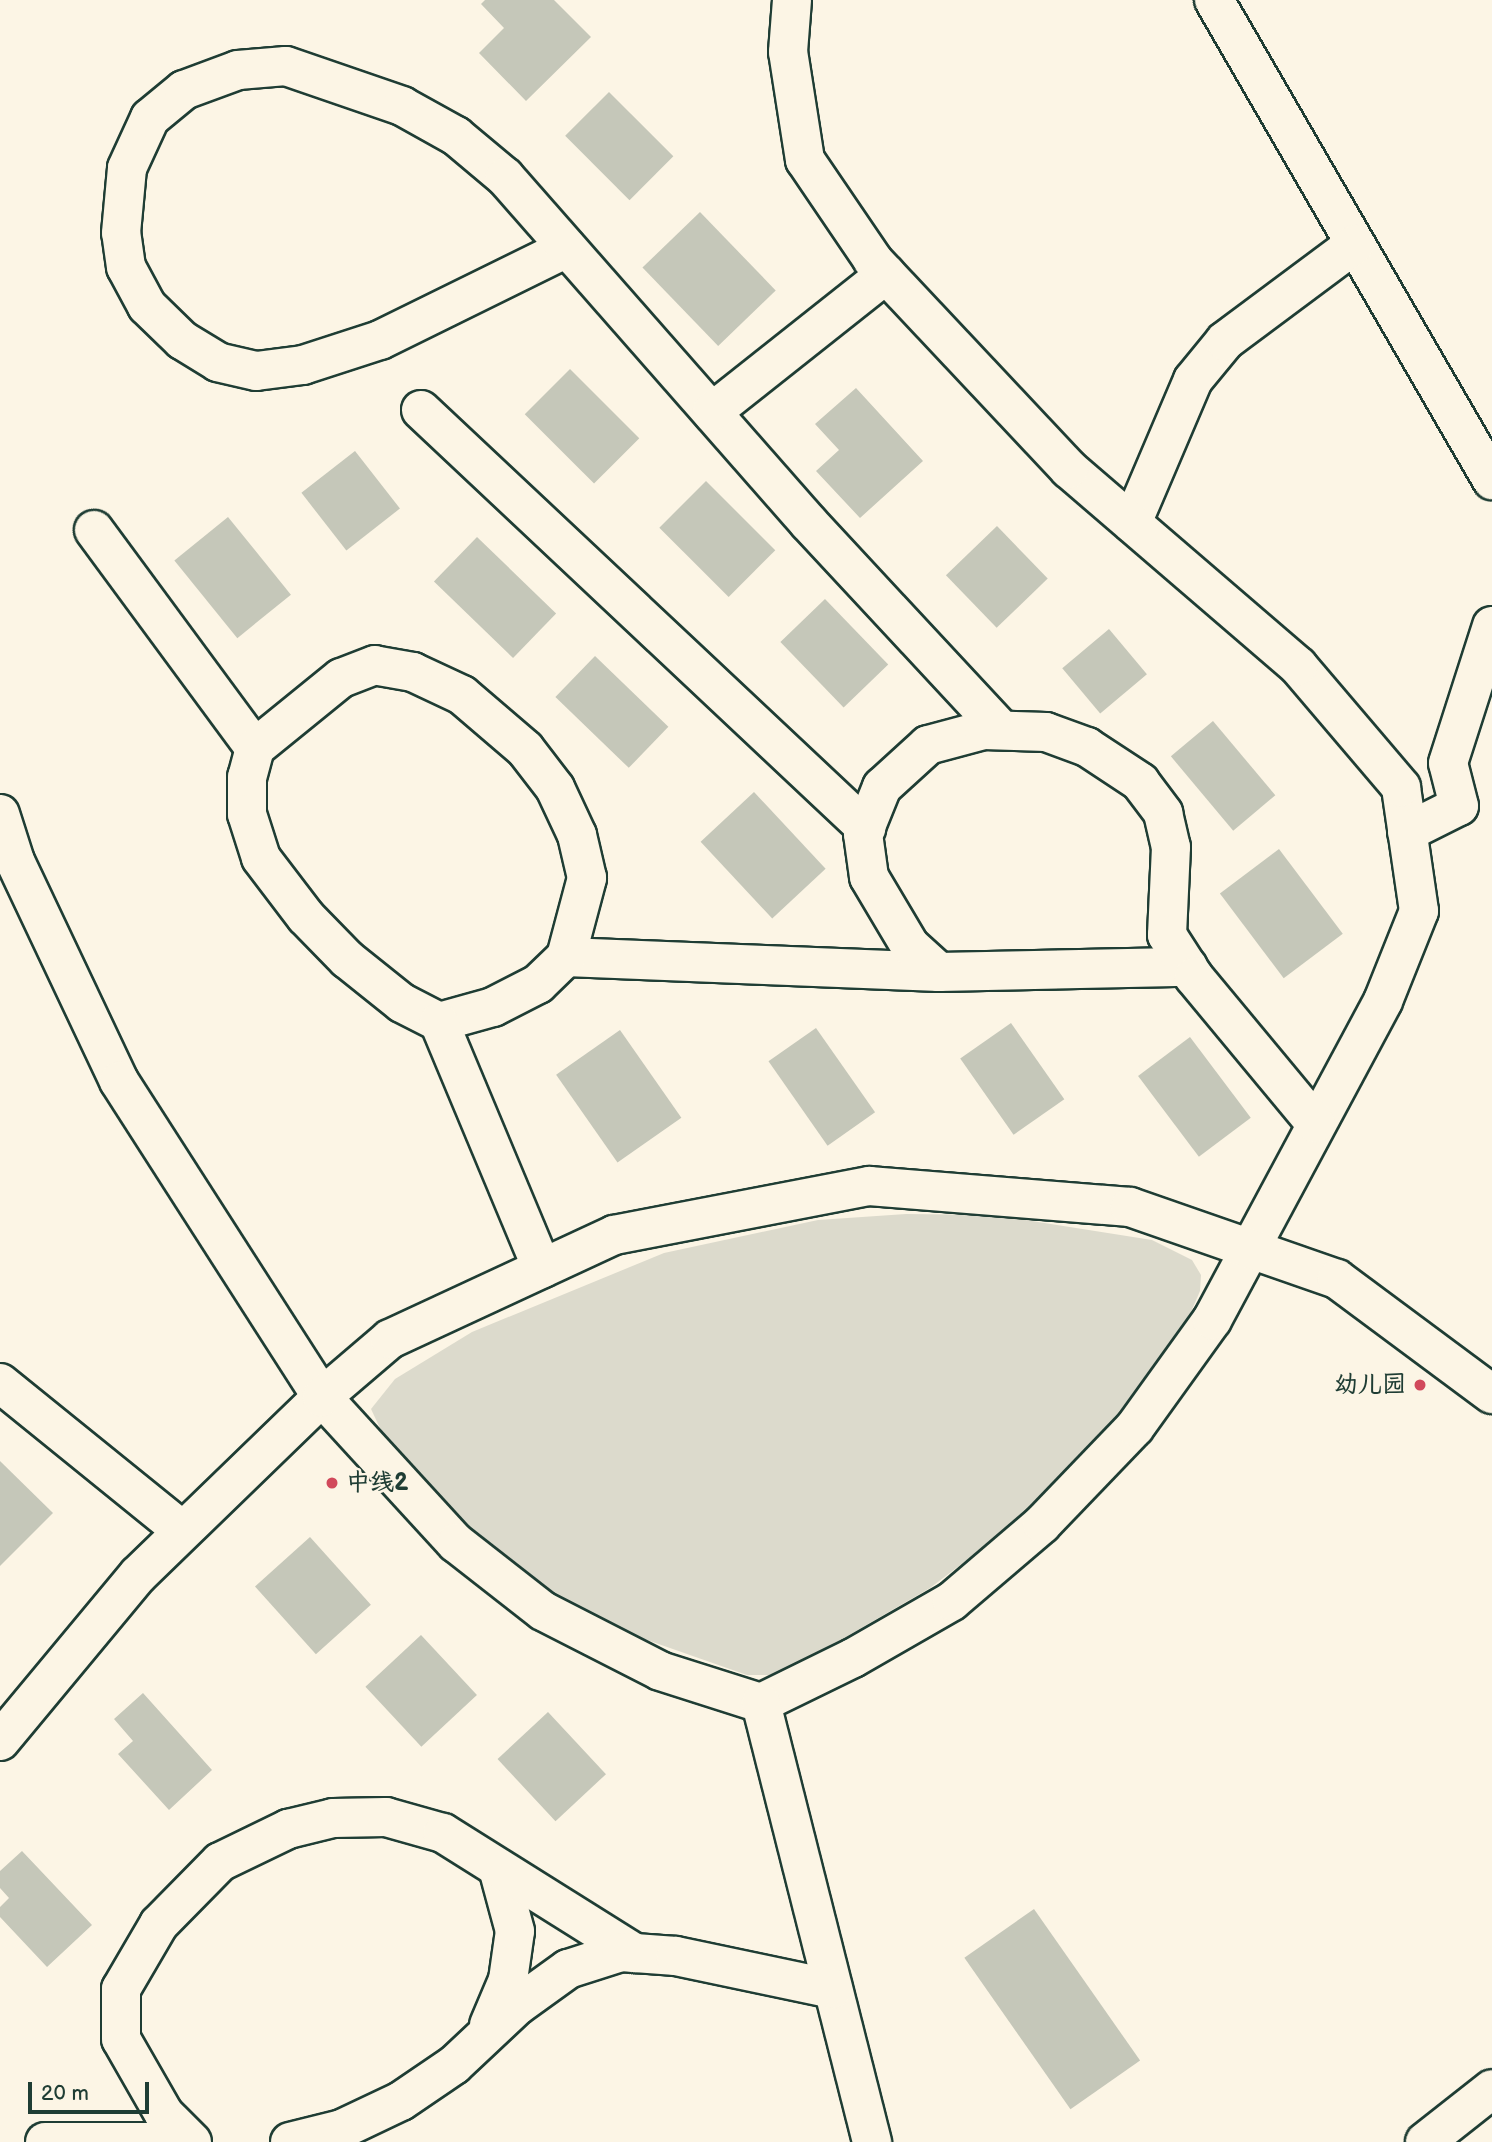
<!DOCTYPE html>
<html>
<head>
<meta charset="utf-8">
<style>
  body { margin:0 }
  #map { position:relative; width:1492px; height:2142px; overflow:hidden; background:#fcf5e5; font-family:"Balsamiq Sans","LXGW WenKai TC",sans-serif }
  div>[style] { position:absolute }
  .green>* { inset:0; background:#dcdacc }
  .building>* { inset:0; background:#c5c7b9; transform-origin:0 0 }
  .roads { filter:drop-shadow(2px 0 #1f3d34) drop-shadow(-2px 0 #1f3d34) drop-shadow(0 2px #1f3d34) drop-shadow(0 -2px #1f3d34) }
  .street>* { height:38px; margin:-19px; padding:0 19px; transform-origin:19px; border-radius:19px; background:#fcf5e5 }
  .dots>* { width:19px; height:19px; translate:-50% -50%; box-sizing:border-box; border:4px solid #fcf5e5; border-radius:50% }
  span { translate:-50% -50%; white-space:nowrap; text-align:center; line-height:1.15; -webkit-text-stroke:5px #fcf5e5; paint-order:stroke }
  .poi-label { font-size:24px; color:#1f3d34; font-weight:700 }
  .right { translate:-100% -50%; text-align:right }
  .left { translate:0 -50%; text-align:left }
  .scale { position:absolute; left:28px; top:2082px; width:121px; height:32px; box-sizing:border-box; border:4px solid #1f3d34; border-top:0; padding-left:9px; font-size:21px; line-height:24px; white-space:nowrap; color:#1f3d34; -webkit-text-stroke:5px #fcf5e5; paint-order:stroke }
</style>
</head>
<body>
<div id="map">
  <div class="green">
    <div style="clip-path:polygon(906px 1214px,993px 1215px,1152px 1240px,1192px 1260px,1201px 1275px,1200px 1291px,1188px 1319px,1153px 1372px,1083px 1454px,1005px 1531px,930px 1588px,794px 1667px,769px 1675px,747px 1675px,630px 1634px,563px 1598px,503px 1560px,415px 1479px,387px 1443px,371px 1409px,395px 1379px,472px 1332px,664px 1253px,818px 1220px)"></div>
  </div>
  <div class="building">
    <div style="clip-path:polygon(485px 0,554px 0,591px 37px,526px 101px,479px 53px,504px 28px,481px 4px)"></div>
    <div style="left:609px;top:92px;width:91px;height:62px;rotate:45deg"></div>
    <div style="left:700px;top:212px;width:109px;height:80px;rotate:46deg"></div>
    <div style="left:570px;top:369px;width:98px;height:64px;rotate:45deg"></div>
    <div style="clip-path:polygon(856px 388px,923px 461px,860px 518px,816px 471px,839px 450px,815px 424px)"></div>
    <div style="left:355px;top:451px;width:73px;height:68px;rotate:52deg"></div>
    <div style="left:706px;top:481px;width:98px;height:66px;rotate:45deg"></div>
    <div style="left:228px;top:517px;width:100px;height:69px;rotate:51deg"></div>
    <div style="left:997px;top:526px;width:73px;height:71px;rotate:46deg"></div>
    <div style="left:477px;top:537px;width:110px;height:62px;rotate:44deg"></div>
    <div style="left:825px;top:599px;width:91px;height:62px;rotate:46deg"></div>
    <div style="left:1109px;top:629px;width:59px;height:61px;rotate:50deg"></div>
    <div style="left:595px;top:656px;width:102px;height:57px;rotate:44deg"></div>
    <div style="left:1213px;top:721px;width:97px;height:55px;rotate:50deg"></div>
    <div style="left:754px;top:792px;width:105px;height:73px;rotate:47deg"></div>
    <div style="left:1279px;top:849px;width:106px;height:74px;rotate:53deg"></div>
    <div style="left:1011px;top:1023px;width:93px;height:62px;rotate:55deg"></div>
    <div style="left:816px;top:1028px;width:103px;height:58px;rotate:55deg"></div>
    <div style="left:620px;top:1030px;width:107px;height:78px;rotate:55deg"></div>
    <div style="left:1190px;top:1037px;width:101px;height:65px;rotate:53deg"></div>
    <div style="clip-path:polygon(0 1461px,53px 1513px,0 1566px)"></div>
    <div style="left:310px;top:1537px;width:91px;height:74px;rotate:48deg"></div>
    <div style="left:421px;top:1635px;width:82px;height:76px;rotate:47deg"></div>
    <div style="clip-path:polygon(143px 1693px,212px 1770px,169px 1810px,118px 1754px,133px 1741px,114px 1719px)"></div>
    <div style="left:548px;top:1712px;width:85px;height:69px;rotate:47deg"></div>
    <div style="clip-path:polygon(22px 1851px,92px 1925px,47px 1967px,0 1917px,0 1907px,9px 1898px,0 1888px,0 1871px)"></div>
    <div style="left:1034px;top:1909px;width:185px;height:85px;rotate:55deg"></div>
  </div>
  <div class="roads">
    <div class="street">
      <div style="left:1214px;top:0;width:555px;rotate:59.92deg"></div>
      <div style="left:567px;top:248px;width:208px;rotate:153.8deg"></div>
      <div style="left:380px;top:340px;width:81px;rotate:162deg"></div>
      <div style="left:303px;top:365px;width:47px;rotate:172.7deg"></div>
      <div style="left:256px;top:371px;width:39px;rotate:-167deg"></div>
      <div style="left:218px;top:362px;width:42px;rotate:-148.6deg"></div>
      <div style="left:182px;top:340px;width:49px;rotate:-135.8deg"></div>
      <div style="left:147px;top:306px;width:44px;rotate:-118.3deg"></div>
      <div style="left:126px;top:267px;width:34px;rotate:-98deg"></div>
      <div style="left:121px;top:233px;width:65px;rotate:-84.7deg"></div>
      <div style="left:127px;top:168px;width:55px;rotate:-65.3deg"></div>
      <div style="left:150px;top:118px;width:44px;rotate:-39.5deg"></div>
      <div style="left:184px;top:90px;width:58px;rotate:-20.3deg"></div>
      <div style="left:238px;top:70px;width:48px;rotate:-4.8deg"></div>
      <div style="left:286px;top:66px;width:123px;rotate:19deg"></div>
      <div style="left:402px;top:106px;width:62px;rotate:29.1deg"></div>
      <div style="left:456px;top:136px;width:64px;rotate:39.9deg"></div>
      <div style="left:505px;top:177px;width:459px;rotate:48.7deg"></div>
      <div style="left:808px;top:522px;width:284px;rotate:47.1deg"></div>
      <div style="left:421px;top:410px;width:611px;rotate:43.21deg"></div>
      <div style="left:712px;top:412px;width:222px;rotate:-38.4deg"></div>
      <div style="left:1132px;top:523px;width:155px;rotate:-66.9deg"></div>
      <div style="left:1193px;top:380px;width:50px;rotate:-50.6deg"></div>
      <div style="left:1225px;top:341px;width:162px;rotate:-36.7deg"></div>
      <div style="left:94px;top:530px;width:271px;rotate:53.6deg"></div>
      <div style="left:0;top:814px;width:49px;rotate:72.3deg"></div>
      <div style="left:15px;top:861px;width:243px;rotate:64.7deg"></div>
      <div style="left:119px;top:1081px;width:376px;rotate:57.3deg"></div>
      <div style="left:322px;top:1397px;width:198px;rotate:47.5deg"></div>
      <div style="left:456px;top:1543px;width:110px;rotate:38deg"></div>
      <div style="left:543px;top:1611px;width:131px;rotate:27.1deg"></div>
      <div style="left:660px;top:1671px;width:106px;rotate:17.6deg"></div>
      <div style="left:761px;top:1703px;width:102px;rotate:-26.1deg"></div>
      <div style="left:853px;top:1658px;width:114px;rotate:-29.9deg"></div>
      <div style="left:952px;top:1601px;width:118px;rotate:-40.5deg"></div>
      <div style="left:1042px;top:1524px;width:134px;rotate:-46.2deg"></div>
      <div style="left:1135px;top:1427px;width:132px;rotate:-54.3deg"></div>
      <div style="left:1212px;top:1320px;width:362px;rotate:-61.8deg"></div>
      <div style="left:1383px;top:1001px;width:97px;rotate:-68.2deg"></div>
      <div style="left:1419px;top:911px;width:125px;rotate:-98.3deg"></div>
      <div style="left:1401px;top:787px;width:159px;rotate:-130.4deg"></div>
      <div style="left:1298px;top:666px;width:302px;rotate:-139.3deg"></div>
      <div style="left:1069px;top:469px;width:287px;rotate:-133.2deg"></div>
      <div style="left:873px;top:260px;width:121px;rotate:-124.2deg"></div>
      <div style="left:805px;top:160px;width:109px;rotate:-98.9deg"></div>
      <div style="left:788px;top:52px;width:52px;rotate:-85.6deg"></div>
      <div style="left:1407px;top:832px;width:58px;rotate:-26.6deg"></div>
      <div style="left:1459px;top:806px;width:44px;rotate:-104.3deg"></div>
      <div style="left:1448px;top:763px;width:144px;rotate:-72.2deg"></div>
      <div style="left:566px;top:957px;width:373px;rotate:2.3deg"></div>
      <div style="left:939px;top:972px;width:249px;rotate:-1.2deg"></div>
      <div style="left:939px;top:972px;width:39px;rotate:-138deg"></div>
      <div style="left:910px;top:946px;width:80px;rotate:-120.7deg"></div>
      <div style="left:869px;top:877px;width:43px;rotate:-97.9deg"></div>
      <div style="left:863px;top:834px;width:51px;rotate:-68deg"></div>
      <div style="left:882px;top:787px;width:62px;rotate:-42.4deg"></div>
      <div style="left:928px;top:745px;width:58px;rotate:-15deg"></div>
      <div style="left:984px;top:730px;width:62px;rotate:1.8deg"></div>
      <div style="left:1046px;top:732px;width:44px;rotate:20.1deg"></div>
      <div style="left:1087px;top:747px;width:64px;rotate:33.4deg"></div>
      <div style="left:1140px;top:782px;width:39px;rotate:53deg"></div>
      <div style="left:1163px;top:813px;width:35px;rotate:77deg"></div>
      <div style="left:1171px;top:847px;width:88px;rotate:92.6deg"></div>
      <div style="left:1167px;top:935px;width:50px;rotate:57.3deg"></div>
      <div style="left:1194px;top:977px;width:190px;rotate:50.3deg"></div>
      <div style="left:439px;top:1022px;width:56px;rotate:-15.5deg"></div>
      <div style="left:493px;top:1007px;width:51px;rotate:-27.1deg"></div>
      <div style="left:538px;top:984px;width:39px;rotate:-44deg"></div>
      <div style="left:566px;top:957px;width:82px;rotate:-75.1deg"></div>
      <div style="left:587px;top:878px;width:44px;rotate:-103.1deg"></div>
      <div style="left:577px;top:835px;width:52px;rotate:-115.1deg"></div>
      <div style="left:555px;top:788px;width:49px;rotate:-127.6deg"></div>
      <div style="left:525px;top:749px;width:83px;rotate:-139.4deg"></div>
      <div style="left:462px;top:695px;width:54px;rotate:-154.9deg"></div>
      <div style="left:413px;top:672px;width:39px;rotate:-170deg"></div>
      <div style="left:375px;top:665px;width:36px;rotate:159deg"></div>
      <div style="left:341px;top:678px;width:111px;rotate:140.9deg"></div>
      <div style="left:255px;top:748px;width:30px;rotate:105deg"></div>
      <div style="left:247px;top:777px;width:37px;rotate:90deg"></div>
      <div style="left:247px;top:814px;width:46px;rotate:72.3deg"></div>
      <div style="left:261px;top:858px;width:74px;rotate:52.7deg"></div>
      <div style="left:306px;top:917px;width:59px;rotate:45.7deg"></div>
      <div style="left:347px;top:959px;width:70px;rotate:38.7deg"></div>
      <div style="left:402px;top:1003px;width:42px;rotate:27.2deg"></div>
      <div style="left:439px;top:1022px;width:267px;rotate:67.3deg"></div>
      <div style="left:0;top:1383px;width:235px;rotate:39deg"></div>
      <div style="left:761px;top:1703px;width:453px;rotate:75.8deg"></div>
      <div style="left:0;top:1741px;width:216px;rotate:-50.3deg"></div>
      <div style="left:138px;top:1575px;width:256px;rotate:-44.1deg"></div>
      <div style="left:322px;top:1397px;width:89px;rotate:-40.5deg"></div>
      <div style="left:390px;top:1339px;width:247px;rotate:-24.9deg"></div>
      <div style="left:614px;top:1235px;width:260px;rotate:-10.9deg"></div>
      <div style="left:869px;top:1186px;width:262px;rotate:4.6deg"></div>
      <div style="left:1130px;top:1207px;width:219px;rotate:19.2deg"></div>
      <div style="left:1337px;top:1279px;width:193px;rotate:36.6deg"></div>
      <div style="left:489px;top:2025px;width:49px;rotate:-67.1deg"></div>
      <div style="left:508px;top:1980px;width:49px;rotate:-81.9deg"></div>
      <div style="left:515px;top:1931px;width:65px;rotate:-105.1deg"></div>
      <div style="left:45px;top:2142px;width:142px"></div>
      <div style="left:192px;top:2142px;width:40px;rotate:-135deg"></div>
      <div style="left:164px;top:2114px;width:86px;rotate:-119.8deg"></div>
      <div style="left:121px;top:2039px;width:50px;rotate:-90deg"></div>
      <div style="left:121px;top:1989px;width:75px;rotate:-59.7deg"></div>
      <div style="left:159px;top:1924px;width:87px;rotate:-45.5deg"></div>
      <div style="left:220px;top:1862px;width:76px;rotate:-25.9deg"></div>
      <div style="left:288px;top:1829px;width:46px;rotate:-13.7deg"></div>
      <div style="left:333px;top:1818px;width:53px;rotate:-1.1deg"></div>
      <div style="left:386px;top:1817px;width:59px;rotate:15.7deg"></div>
      <div style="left:443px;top:1833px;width:226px;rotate:32.1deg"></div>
      <div style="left:290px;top:2142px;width:54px;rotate:-14deg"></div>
      <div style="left:342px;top:2129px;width:65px;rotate:-25.4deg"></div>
      <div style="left:401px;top:2101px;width:64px;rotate:-34.2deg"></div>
      <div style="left:454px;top:2065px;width:88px;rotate:-43.2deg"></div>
      <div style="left:518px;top:2005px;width:62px;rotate:-35.8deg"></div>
      <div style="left:568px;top:1969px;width:56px;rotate:-17.8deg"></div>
      <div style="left:621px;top:1952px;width:55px;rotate:4.2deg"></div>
      <div style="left:676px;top:1956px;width:160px;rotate:11.9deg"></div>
      <div style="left:1425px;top:2142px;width:85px;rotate:-38.3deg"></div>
    </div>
  </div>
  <div class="dots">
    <div style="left:1420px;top:1385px;background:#d1495b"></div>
    <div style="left:332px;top:1483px;background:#d1495b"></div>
  </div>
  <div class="poi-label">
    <span class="right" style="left:1406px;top:1385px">幼儿园</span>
    <span class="left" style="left:346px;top:1483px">中线2</span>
  </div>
  <div class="scale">20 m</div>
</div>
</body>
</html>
